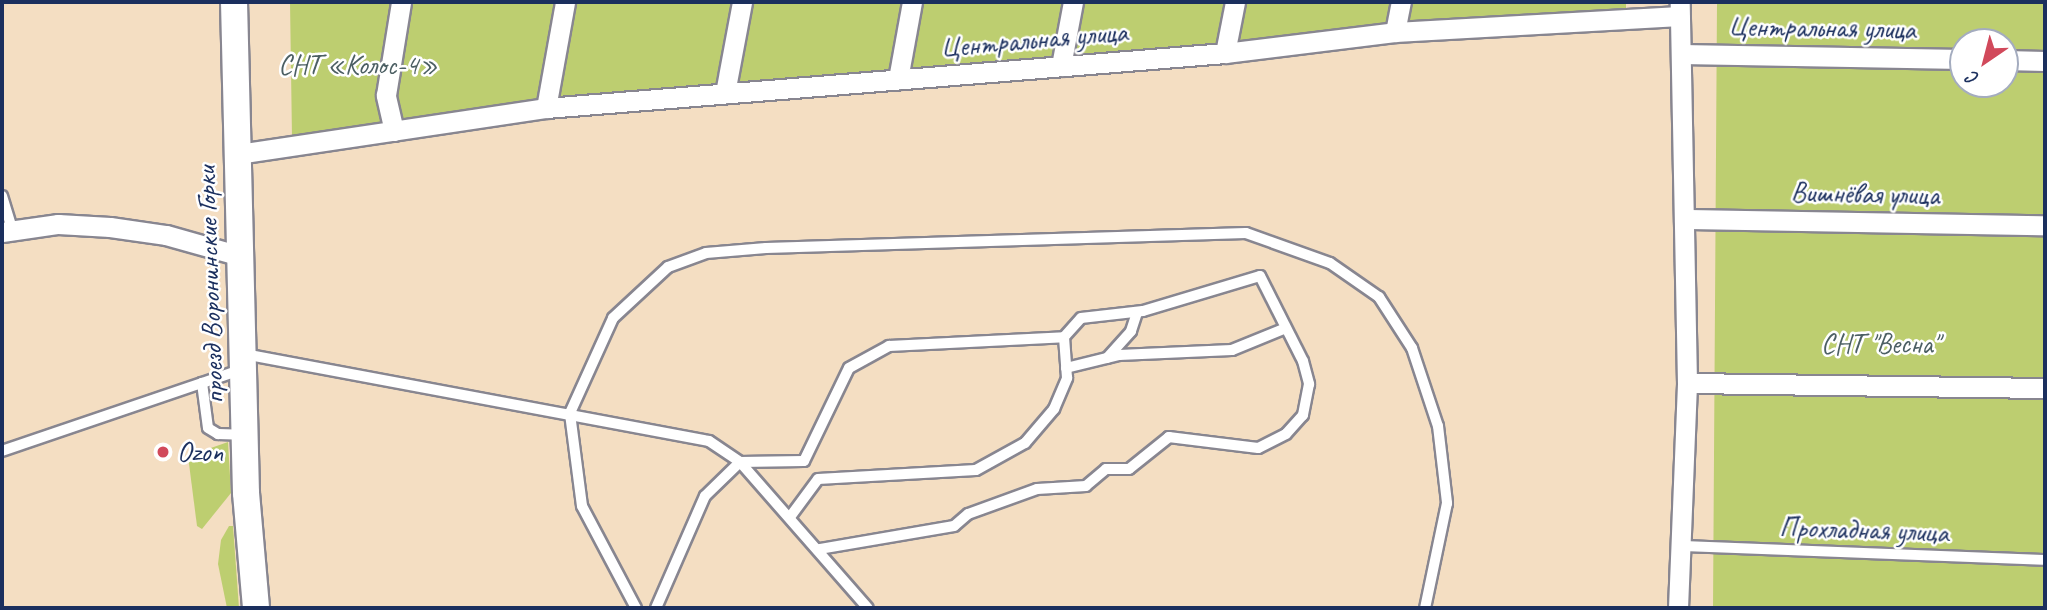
<!DOCTYPE html>
<html>
<head>
<meta charset="utf-8">
<style>
  body { margin:0 }
  #map { position:relative; width:2047px; height:610px; overflow:hidden; background:#f4dec2; font-family:Caveat,sans-serif }
  div>[style] { position:absolute }
  .green>* { inset:0; background:#bdce70 }
  .roads { filter:drop-shadow(2px 0 #888690) drop-shadow(-2px 0 #888690) drop-shadow(0 2px #888690) drop-shadow(0 -2px #888690) }
  .lane>* { height:10px; margin:-5px; padding:0 5px; transform-origin:5px; border-radius:5px; background:#fff }
  .street>* { height:19px; margin:-9.5px; padding:0 9.5px; transform-origin:9.5px; border-radius:9.5px; background:#fff }
  .secondary>* { height:26px; margin:-13px; padding:0 13px; transform-origin:13px; border-radius:13px; background:#fff }
  .dots>* { width:19px; height:19px; translate:-50% -50%; box-sizing:border-box; border:4px solid #fff; border-radius:50% }
  span { translate:-50% -50%; white-space:nowrap; text-align:center; line-height:1.15; -webkit-text-stroke:5px #fff; paint-order:stroke }
  .street-label { font-size:28px; color:#1b2f5e }
  .park-label { font-size:28px; color:#4c5f63 }
  .poi-label { font-size:28px; color:#1b2f5e }
  .left { translate:0 -50%; text-align:left }
  .frame { position:absolute; inset:0; border:4px solid #1b2f5e; pointer-events:none }
  .north { position:absolute; left:1949px; top:28px; width:70px; height:70px; box-sizing:border-box; background:#fff; border:2px solid #a4acbf; border-radius:50%; rotate:215deg; font-size:19px; font-weight:700; line-height:28px; text-align:center; color:#1b2f5e }
  .north::after { content:''; display:block; margin:auto; width:24px; height:32px; background:#d1495b; clip-path:polygon(50% 0,100% 100%,50% 72%,0 100%) }
</style>
</head>
<body>
<div id="map">
  <div class="green">
    <div style="clip-path:polygon(290px 2px,1626px 2px,1626px 11px,1407px 21px,1216px 44px,566px 96px,292px 138px)"></div>
    <div style="clip-path:polygon(evenodd,1717px 2px,2045px 2px,2045px 608px,1713px 608px,1717px 2px,1963px 42px,2005px 42px,2005px 84px,1963px 84px,1963px 42px)"></div>
    <div style="clip-path:polygon(228px 442px,231px 493px,202px 529px,197px 526px,188px 456px)"></div>
    <div style="clip-path:polygon(229px 526px,233px 526px,239px 608px,227px 608px,218px 564px,221px 540px)"></div>
  </div>
  <div class="roads">
    <div class="lane">
      <div style="left:2px;top:196px;width:34px;rotate:73deg"></div>
      <div style="left:244px;top:354px;width:473px;rotate:10.6deg"></div>
      <div style="left:709px;top:441px;width:37px;rotate:34deg"></div>
      <div style="left:740px;top:462px;width:194px;rotate:48.8deg"></div>
      <div style="left:1107px;top:358px;width:36px;rotate:-48deg"></div>
      <div style="left:1131px;top:331px;width:20px;rotate:-72deg"></div>
      <div style="left:1066px;top:368px;width:55px;rotate:-13.8deg"></div>
      <div style="left:1119px;top:355px;width:113px;rotate:-2.5deg"></div>
      <div style="left:1232px;top:350px;width:58px;rotate:-22.2deg"></div>
      <div style="left:240px;top:370px;width:40px;rotate:161.1deg"></div>
      <div style="left:202px;top:383px;width:45px;rotate:82.4deg"></div>
      <div style="left:208px;top:428px;width:12px;rotate:31deg"></div>
      <div style="left:218px;top:434px;width:24px;rotate:2deg"></div>
      <div style="left:2px;top:451px;width:211px;rotate:-18.8deg"></div>
      <div style="left:790px;top:517px;width:47px;rotate:-53.6deg"></div>
      <div style="left:818px;top:479px;width:158px;rotate:-3.3deg"></div>
      <div style="left:976px;top:470px;width:56px;rotate:-28.9deg"></div>
      <div style="left:1025px;top:443px;width:45px;rotate:-49.5deg"></div>
      <div style="left:1054px;top:409px;width:34px;rotate:-67deg"></div>
      <div style="left:1067px;top:378px;width:41px;rotate:-94.2deg"></div>
      <div style="left:1064px;top:337px;width:25px;rotate:-48deg"></div>
      <div style="left:1081px;top:318px;width:62px;rotate:-6.4deg"></div>
      <div style="left:1143px;top:311px;width:122px;rotate:-16.7deg"></div>
      <div style="left:1260px;top:276px;width:95px;rotate:63.2deg"></div>
      <div style="left:1303px;top:361px;width:24px;rotate:75deg"></div>
      <div style="left:1309px;top:384px;width:32px;rotate:101deg"></div>
      <div style="left:1303px;top:415px;width:25px;rotate:132deg"></div>
      <div style="left:1286px;top:434px;width:31px;rotate:153deg"></div>
      <div style="left:1258px;top:448px;width:90px;rotate:-173deg"></div>
      <div style="left:1169px;top:437px;width:51px;rotate:141.3deg"></div>
      <div style="left:1129px;top:469px;width:23px;rotate:180deg"></div>
      <div style="left:1106px;top:469px;width:26px;rotate:140deg"></div>
      <div style="left:1086px;top:486px;width:49px;rotate:176.5deg"></div>
      <div style="left:1037px;top:489px;width:73px;rotate:160.1deg"></div>
      <div style="left:968px;top:514px;width:18px;rotate:139deg"></div>
      <div style="left:954px;top:526px;width:137px;rotate:170.3deg"></div>
      <div style="left:1682px;top:546px;width:363px;rotate:2.2deg"></div>
      <div style="left:636px;top:608px;width:115px;rotate:-117.9deg"></div>
      <div style="left:582px;top:506px;width:94px;rotate:-97.4deg"></div>
      <div style="left:570px;top:413px;width:104px;rotate:-65.6deg"></div>
      <div style="left:613px;top:318px;width:75px;rotate:-42.8deg"></div>
      <div style="left:668px;top:267px;width:40px;rotate:-20.2deg"></div>
      <div style="left:706px;top:253px;width:60px;rotate:-4.8deg"></div>
      <div style="left:766px;top:248px;width:480px;rotate:-1.8deg"></div>
      <div style="left:1246px;top:233px;width:89px;rotate:19.7deg"></div>
      <div style="left:1330px;top:263px;width:60px;rotate:34.8deg"></div>
      <div style="left:1379px;top:297px;width:61px;rotate:57.1deg"></div>
      <div style="left:1412px;top:348px;width:82px;rotate:71.6deg"></div>
      <div style="left:1438px;top:426px;width:78px;rotate:83.3deg"></div>
      <div style="left:1447px;top:503px;width:107px;rotate:101.8deg"></div>
      <div style="left:656px;top:608px;width:122px;rotate:-66.4deg"></div>
      <div style="left:705px;top:496px;width:49px;rotate:-44.2deg"></div>
      <div style="left:740px;top:462px;width:64px;rotate:-0.9deg"></div>
      <div style="left:804px;top:461px;width:103px;rotate:-64.2deg"></div>
      <div style="left:849px;top:368px;width:46px;rotate:-28.8deg"></div>
      <div style="left:889px;top:346px;width:175px;rotate:-2.9deg"></div>
    </div>
    <div class="street">
      <div style="left:1395px;top:32px;width:31px;rotate:-79deg"></div>
      <div style="left:1225px;top:53px;width:52px;rotate:-78.9deg"></div>
      <div style="left:1681px;top:54px;width:282px;rotate:1deg"></div>
      <div style="left:2005px;top:60px;width:40px;rotate:1.4deg"></div>
      <div style="left:1061px;top:66px;width:65px;rotate:-79.4deg"></div>
      <div style="left:898px;top:79px;width:78px;rotate:-79.7deg"></div>
      <div style="left:725px;top:93px;width:93px;rotate:-79.4deg"></div>
      <div style="left:546px;top:108px;width:108px;rotate:-79.8deg"></div>
      <div style="left:394px;top:131px;width:37px;rotate:-103deg"></div>
      <div style="left:386px;top:95px;width:94px;rotate:-80.8deg"></div>
      <div style="left:238px;top:154px;width:311px;rotate:-8.5deg"></div>
      <div style="left:546px;top:108px;width:681px;rotate:-4.63deg"></div>
      <div style="left:1225px;top:53px;width:171px;rotate:-7deg"></div>
      <div style="left:1395px;top:32px;width:285px;rotate:-3.2deg"></div>
      <div style="left:1684px;top:219px;width:361px;rotate:1deg"></div>
      <div style="left:2px;top:232px;width:57px;rotate:-8.1deg"></div>
      <div style="left:58px;top:224px;width:52px;rotate:3.3deg"></div>
      <div style="left:110px;top:227px;width:57px;rotate:8.1deg"></div>
      <div style="left:166px;top:235px;width:77px;rotate:15.8deg"></div>
      <div style="left:1687px;top:383px;width:358px;rotate:0.8deg"></div>
      <div style="left:1678px;top:608px;width:225px;rotate:-87.7deg"></div>
      <div style="left:1687px;top:383px;width:381px;rotate:-91.1deg"></div>
    </div>
    <div class="secondary">
      <div style="left:234px;top:2px;width:491px;rotate:88.6deg"></div>
      <div style="left:246px;top:493px;width:115px;rotate:85deg"></div>
    </div>
  </div>
  <div class="dots">
    <div style="left:163px;top:452px;background:#d1495b"></div>
  </div>
  <div class="street-label">
    <span style="left:1822px;top:28px;rotate:1deg">Центральная улица</span>
    <span style="left:1034px;top:40px;rotate:-5deg">Центральная улица</span>
    <span style="left:1865px;top:194px;rotate:1deg">Вишнёвая улица</span>
    <span style="left:210px;top:285px;rotate:-92deg">проезд Воронинские Горки</span>
    <span style="left:1864px;top:530px;rotate:2deg">Прохладная улица</span>
  </div>
  <div class="park-label">
    <span style="left:358px;top:65px">СНТ «Колос-4»</span>
    <span style="left:1880px;top:344px">СНТ "Весна"</span>
  </div>
  <div class="poi-label">
    <span class="left" style="left:177px;top:452px">Ozon</span>
  </div>
  <div class="frame"></div>
  <div class="north">С</div>
</div>
</body>
</html>
